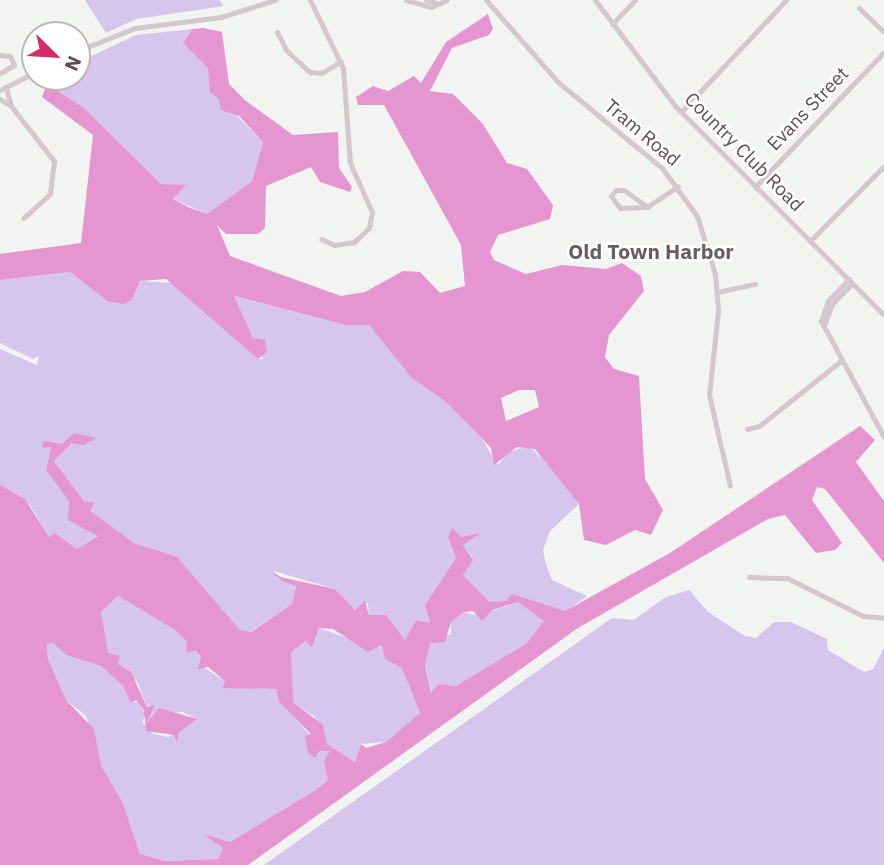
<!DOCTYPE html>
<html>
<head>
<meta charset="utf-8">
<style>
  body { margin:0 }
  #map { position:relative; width:884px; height:865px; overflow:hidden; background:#f2f4f2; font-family:"IBM Plex Sans",sans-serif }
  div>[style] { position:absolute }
  .green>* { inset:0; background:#d6c5ec }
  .water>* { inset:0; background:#e596d1 }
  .minor>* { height:5px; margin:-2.5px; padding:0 2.5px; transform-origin:2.5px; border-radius:2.5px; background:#d4c7cd }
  span { translate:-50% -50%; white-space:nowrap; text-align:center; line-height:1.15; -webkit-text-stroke:5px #fff; paint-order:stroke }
  .street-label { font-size:19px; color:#5d4b54 }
  .neighbourhood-label { font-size:21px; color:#665e61; font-weight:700 }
  .north { position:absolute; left:21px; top:21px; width:70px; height:70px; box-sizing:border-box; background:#fff; border:2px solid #beb7bb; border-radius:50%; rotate:114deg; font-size:19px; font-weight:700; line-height:28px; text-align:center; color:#5d4b54 }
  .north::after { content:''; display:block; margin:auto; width:24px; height:32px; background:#d52a6d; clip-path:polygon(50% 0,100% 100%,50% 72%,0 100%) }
</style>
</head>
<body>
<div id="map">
  <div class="green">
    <div style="clip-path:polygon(85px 0,219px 0,224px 6px,136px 19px,106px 33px)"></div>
    <div style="clip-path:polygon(192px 29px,183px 43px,208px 68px,220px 99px,263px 142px,252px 181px,207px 214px,173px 199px,185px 186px,161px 184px,83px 107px,44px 82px,46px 77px,77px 77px,77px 63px,136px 35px)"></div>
    <div style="clip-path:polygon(70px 272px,107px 301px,132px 300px,140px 281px,174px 283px,258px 359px,263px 359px,233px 296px,346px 325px,369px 325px,411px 376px,446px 402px,482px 439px,498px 465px,507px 453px,528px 446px,548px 463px,579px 504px,550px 531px,543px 550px,546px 565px,552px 580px,587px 596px,565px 612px,530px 601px,490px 602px,463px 575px,472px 557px,463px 545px,481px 533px,461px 537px,452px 529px,448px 537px,456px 558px,425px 605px,430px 623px,416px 620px,405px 641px,386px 615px,369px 615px,368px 603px,355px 610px,335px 589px,270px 570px,296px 586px,292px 604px,250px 632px,239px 629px,169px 556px,134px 543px,89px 511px,94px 502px,86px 503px,54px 461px,72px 443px,96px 438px,78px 434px,62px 444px,42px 443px,51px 447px,46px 470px,70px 501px,70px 516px,99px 535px,77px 549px,55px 533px,49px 537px,30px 505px,0 485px,0 349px,37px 365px,39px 356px,33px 359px,0 343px,0 280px)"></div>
    <div style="clip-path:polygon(689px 590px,708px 612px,745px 636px,756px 638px,774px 622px,791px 622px,827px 639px,828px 650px,864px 672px,873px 669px,884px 648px,884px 865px,264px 865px,612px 618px,634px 620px,664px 598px)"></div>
    <div style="clip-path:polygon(118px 596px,175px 630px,201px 657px,200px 665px,225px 681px,222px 687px,276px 689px,280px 702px,313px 738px,306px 736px,319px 751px,330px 750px,328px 780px,317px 790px,230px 842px,205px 835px,223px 848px,218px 859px,165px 861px,140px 854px,123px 803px,101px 766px,86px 716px,66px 700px,48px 659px,47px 643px,53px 643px,66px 655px,101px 666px,123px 686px,131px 703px,138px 702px,146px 714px,142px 722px,154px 734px,168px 737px,196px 719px,183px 712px,157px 713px,146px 724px,150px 705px,147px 707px,138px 683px,108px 654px,101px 623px,101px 612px)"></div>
    <div style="clip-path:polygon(518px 602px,545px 621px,527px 643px,455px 687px,439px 684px,432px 693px,425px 666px,430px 643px,451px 634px,451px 622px,464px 612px,479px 616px)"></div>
    <div style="clip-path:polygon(319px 628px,364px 644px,368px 652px,382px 645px,403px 668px,420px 714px,386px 742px,361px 744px,355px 762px,327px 744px,315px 717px,293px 702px,287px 669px,291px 652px,307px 641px,312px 648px)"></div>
  </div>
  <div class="water">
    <div style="clip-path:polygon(evenodd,488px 14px,493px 29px,489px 35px,452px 48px,430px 91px,453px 94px,483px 124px,507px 163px,527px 169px,553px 205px,550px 219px,498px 235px,490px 252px,494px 260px,526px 274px,562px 265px,606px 269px,622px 263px,641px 276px,644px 291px,609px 335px,605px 357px,614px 369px,639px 376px,645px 479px,663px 510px,651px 535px,635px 530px,606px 545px,584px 540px,579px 504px,535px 449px,517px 447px,494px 465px,491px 448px,446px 402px,411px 377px,369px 325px,346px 325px,234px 296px,253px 338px,265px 340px,267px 352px,258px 359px,166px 279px,140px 281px,132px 300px,123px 304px,107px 301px,70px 272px,0 280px,0 254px,81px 243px,93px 135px,42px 97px,47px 84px,83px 107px,161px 184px,186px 185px,173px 199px,188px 207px,207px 214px,252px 181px,263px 142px,239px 116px,221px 110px,219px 99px,210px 92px,208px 68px,183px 43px,192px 29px,203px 28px,222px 32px,229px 84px,246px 101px,293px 135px,338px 132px,339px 168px,352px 187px,350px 192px,320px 182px,311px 167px,266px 186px,265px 228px,258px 234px,226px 234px,217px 225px,230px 256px,341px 296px,365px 292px,403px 271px,420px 272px,440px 293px,465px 286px,461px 245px,384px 105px,358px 105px,356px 97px,373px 86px,388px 91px,414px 76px,421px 83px,446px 42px,488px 14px,519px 390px,535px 390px,539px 407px,506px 421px,501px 398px,519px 390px)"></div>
    <div style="clip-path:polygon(evenodd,860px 426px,875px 440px,856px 462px,884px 501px,884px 563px,825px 489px,817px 487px,812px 500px,842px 543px,835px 550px,816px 553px,785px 515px,768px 519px,578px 628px,248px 865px,0 865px,0 485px,25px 499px,49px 537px,55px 533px,77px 549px,98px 536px,68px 520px,69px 501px,46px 470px,51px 447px,42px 448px,44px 441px,62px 444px,74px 433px,97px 438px,83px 445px,72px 443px,54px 461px,85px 502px,94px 502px,90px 511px,134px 543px,177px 557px,239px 629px,251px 632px,292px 604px,296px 586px,282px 581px,269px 569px,280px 577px,335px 589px,355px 610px,365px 601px,369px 615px,386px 615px,405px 640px,416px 620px,430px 623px,425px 605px,456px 558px,448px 537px,452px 528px,461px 537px,481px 533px,463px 545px,473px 560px,463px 575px,490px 602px,506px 601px,512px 594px,565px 611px,670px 553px,860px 426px,118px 596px,175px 630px,187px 642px,186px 652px,196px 651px,201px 657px,198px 669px,208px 667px,225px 681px,222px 688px,276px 689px,279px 702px,311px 734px,305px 736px,308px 753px,315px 758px,319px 751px,330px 751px,324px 761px,328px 780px,316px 790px,230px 842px,203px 834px,223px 848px,218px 859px,165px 861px,140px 854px,123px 803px,101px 766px,94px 729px,66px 700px,48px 659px,47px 644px,53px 643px,66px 655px,101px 666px,123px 686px,131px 703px,136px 700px,144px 710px,146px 731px,174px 735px,177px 742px,178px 733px,197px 719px,159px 708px,146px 724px,155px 705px,147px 707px,131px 672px,118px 664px,120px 656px,108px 653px,101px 612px,118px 596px,860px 426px,518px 602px,544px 621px,527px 643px,456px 686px,439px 684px,431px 692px,425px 666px,430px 643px,445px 642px,451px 622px,464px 612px,473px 611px,482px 621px,493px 610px,518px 602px,860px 426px,319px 628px,333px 629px,368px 652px,382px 645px,385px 659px,402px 668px,420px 713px,386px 742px,366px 748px,361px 744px,355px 762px,327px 744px,323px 725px,293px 702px,291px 652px,306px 641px,312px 648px,319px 628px)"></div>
  </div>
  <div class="minor">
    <div style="left:310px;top:0;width:76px;rotate:64.1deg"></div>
    <div style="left:343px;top:68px;width:95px;rotate:85.8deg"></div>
    <div style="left:350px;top:163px;width:54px;rotate:65.8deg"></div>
    <div style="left:372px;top:212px;width:16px;rotate:101deg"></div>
    <div style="left:369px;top:228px;width:21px;rotate:137deg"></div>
    <div style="left:354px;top:242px;width:20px;rotate:171deg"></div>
    <div style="left:334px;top:245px;width:14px;rotate:-155deg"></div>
    <div style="left:406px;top:0;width:26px;rotate:16deg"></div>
    <div style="left:431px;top:7px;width:17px;rotate:-24deg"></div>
    <div style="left:426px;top:0;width:10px;rotate:17deg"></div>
    <div style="left:486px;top:0;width:109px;rotate:48.7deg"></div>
    <div style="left:558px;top:82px;width:135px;rotate:39.6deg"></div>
    <div style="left:662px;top:168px;width:59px;rotate:53.9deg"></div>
    <div style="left:697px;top:216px;width:61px;rotate:72.8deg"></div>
    <div style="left:715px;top:274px;width:37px;rotate:85deg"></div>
    <div style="left:718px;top:311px;width:84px;rotate:96.1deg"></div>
    <div style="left:709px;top:395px;width:93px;rotate:77deg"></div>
    <div style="left:595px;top:0;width:134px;rotate:52.9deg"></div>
    <div style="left:676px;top:107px;width:294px;rotate:45deg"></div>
    <div style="left:859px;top:8px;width:35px;rotate:44deg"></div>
    <div style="left:612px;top:24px;width:33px;rotate:-46deg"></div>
    <div style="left:277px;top:32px;width:20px;rotate:63deg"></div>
    <div style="left:286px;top:50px;width:33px;rotate:43deg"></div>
    <div style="left:310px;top:72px;width:12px;rotate:5deg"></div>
    <div style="left:322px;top:73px;width:22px;rotate:-32deg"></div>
    <div style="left:77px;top:51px;width:62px;rotate:-21.6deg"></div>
    <div style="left:135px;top:28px;width:87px;rotate:-7.3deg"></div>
    <div style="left:221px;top:17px;width:57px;rotate:-17.5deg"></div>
    <div style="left:0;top:55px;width:10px;rotate:6deg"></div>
    <div style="left:10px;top:56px;width:10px;rotate:66deg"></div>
    <div style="left:14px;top:65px;width:16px;rotate:150deg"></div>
    <div style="left:0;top:90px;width:39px;rotate:-27deg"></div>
    <div style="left:0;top:99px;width:13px;rotate:32deg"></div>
    <div style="left:11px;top:106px;width:20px;rotate:-105deg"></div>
    <div style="left:11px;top:106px;width:70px;rotate:52deg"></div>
    <div style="left:54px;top:161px;width:33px;rotate:97deg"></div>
    <div style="left:50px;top:194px;width:36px;rotate:138deg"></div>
    <div style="left:681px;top:112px;width:154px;rotate:-46.8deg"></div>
    <div style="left:755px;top:187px;width:187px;rotate:-46.3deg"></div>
    <div style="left:616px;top:190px;width:8px"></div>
    <div style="left:624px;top:190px;width:29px;rotate:36deg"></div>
    <div style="left:647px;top:207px;width:27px;rotate:178deg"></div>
    <div style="left:620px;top:208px;width:15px;rotate:-127deg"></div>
    <div style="left:611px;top:196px;width:8px;rotate:-50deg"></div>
    <div style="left:647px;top:207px;width:37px;rotate:-34deg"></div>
    <div style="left:810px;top:241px;width:105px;rotate:-45.4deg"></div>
    <div style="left:849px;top:279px;width:30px;rotate:134deg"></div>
    <div style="left:828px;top:301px;width:21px;rotate:109deg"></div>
    <div style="left:821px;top:321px;width:132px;rotate:61.5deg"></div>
    <div style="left:717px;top:292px;width:39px;rotate:-12deg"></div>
    <div style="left:824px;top:325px;width:22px;rotate:-69deg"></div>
    <div style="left:832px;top:304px;width:29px;rotate:-46deg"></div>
    <div style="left:747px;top:429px;width:12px;rotate:-14deg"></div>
    <div style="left:759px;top:426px;width:106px;rotate:-38.5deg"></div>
    <div style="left:749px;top:577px;width:38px;rotate:2deg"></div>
    <div style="left:787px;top:578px;width:85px;rotate:26.6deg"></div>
    <div style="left:863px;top:616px;width:21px;rotate:5deg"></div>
  </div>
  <div class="street-label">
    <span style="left:808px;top:109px;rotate:-46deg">Evans Street</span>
    <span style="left:642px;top:133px;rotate:40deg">Tram Road</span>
    <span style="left:744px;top:152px;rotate:45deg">Country Club Road</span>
  </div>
  <div class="neighbourhood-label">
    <span style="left:651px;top:251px">Old Town Harbor</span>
  </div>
  <div class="north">N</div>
</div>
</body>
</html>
